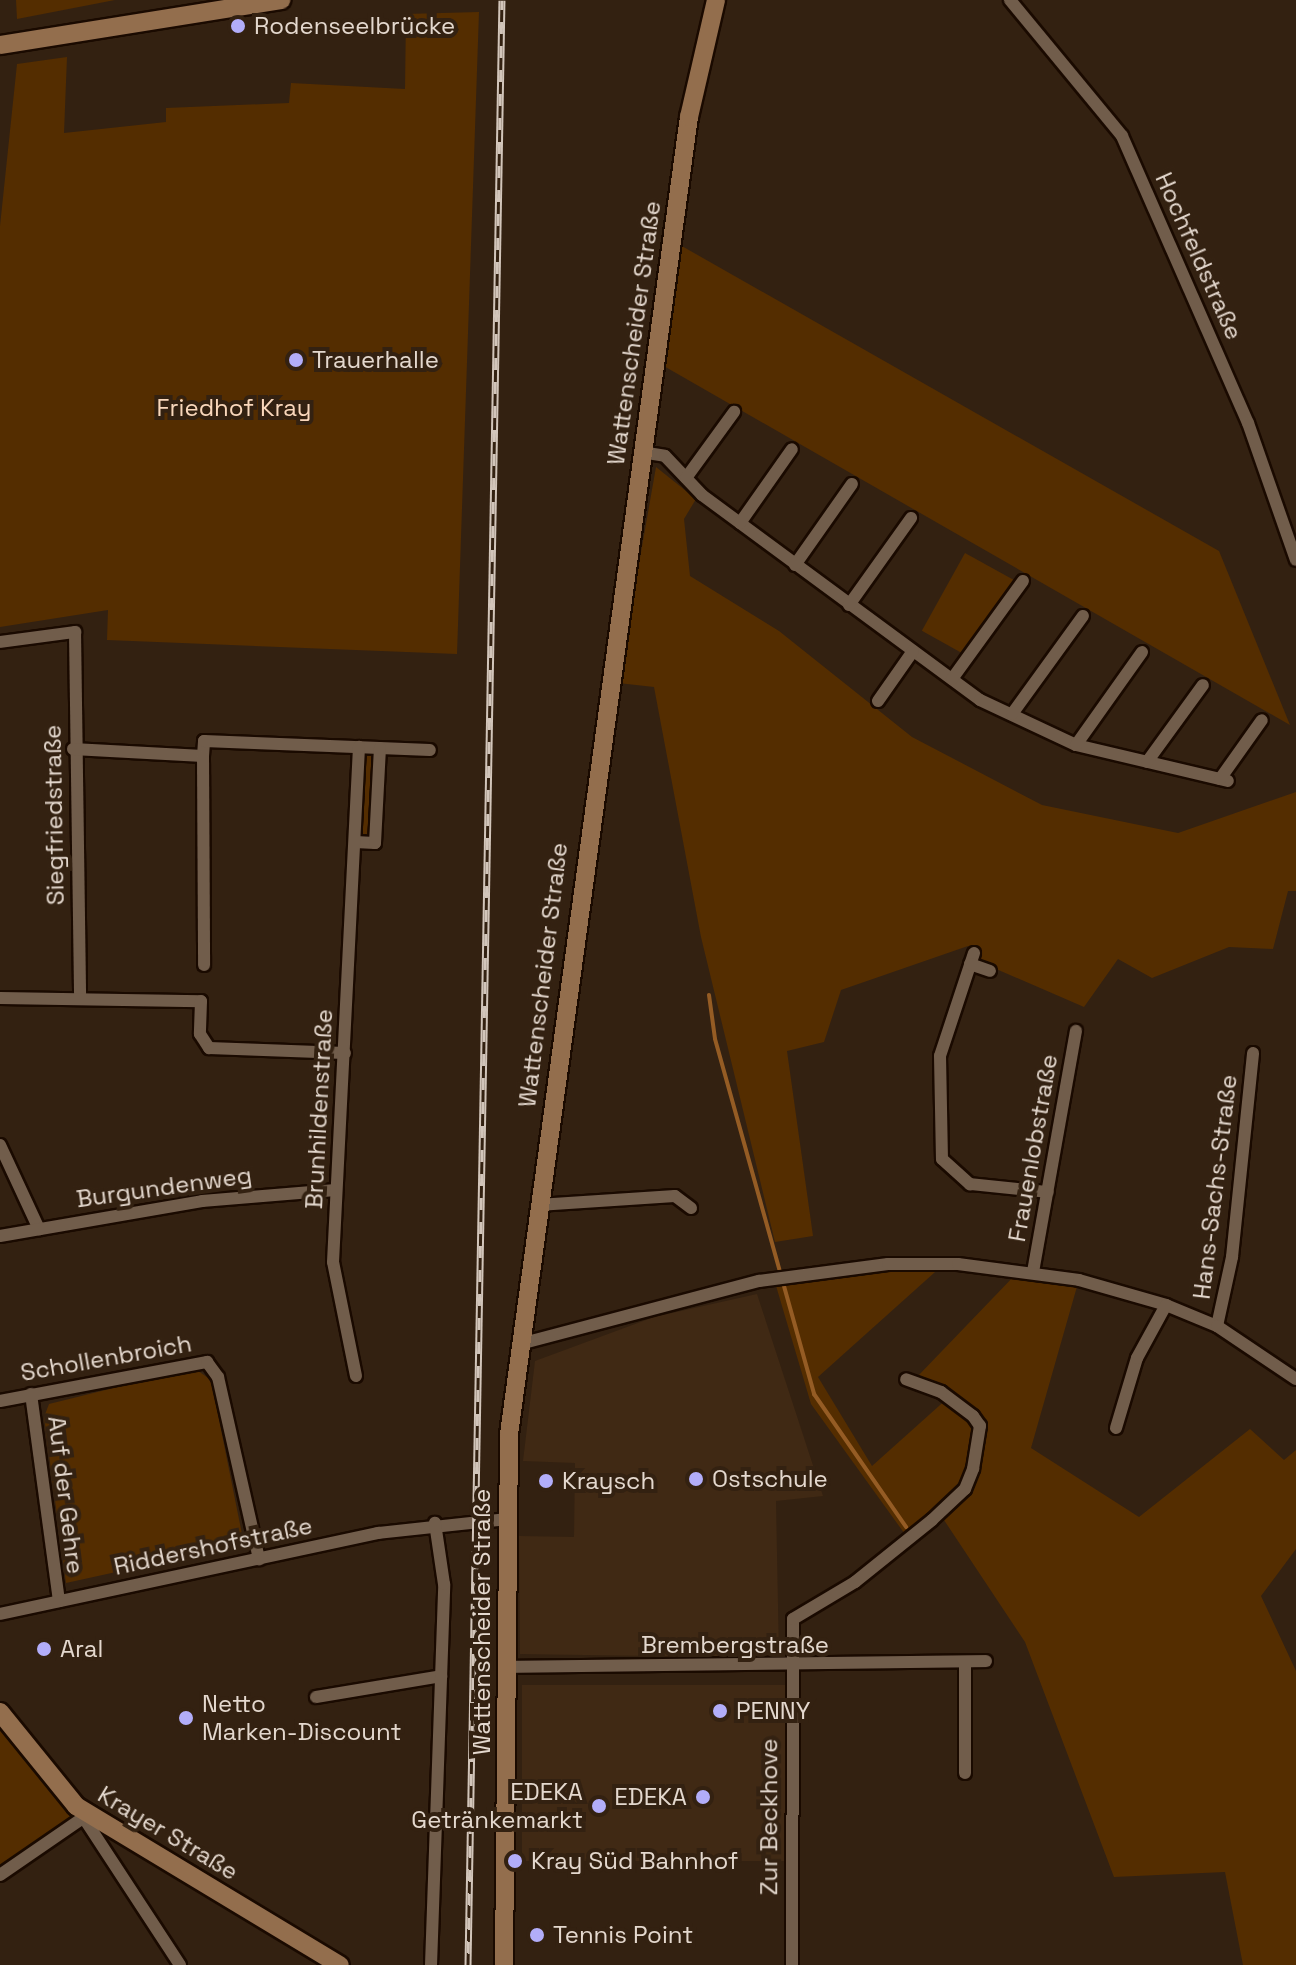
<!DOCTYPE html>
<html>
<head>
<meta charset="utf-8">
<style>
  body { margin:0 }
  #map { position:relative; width:1296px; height:1965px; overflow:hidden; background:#332111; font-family:"Space Grotesk",sans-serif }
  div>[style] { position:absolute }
  .built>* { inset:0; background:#402914; transform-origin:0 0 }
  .green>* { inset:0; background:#542d00; transform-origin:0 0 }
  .stream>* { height:4px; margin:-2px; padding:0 2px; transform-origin:2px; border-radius:2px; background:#955c24 }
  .roads { filter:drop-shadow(2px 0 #1a0a00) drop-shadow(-2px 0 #1a0a00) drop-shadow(0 2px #1a0a00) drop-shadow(0 -2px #1a0a00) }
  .street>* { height:12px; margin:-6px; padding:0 6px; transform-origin:6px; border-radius:6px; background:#715d4b }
  .secondary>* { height:18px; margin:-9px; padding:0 9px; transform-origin:9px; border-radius:9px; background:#936e4d }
  .rail>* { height:7px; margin-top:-3.5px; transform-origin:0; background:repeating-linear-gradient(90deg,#332111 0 12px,#d2c5ba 0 24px); box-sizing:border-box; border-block:2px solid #d2c5ba }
  .dots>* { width:22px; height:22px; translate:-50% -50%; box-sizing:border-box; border:4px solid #332111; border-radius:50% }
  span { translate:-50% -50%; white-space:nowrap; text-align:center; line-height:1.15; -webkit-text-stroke:8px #332111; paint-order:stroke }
  .poi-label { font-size:24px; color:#e4d8ce }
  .left { translate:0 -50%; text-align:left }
  .right { translate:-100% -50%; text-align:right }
  .street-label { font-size:24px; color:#e4d8ce }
  .park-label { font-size:24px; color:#f9d7bb }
</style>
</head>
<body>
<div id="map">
  <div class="built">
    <div style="clip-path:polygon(757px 1294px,823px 1496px,776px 1501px,779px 1658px,520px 1654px,519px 1536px,574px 1537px,575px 1463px,523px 1461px,535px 1361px,654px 1317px)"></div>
    <div style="left:788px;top:1685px;width:176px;height:266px;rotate:90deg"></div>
  </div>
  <div class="green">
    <div style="clip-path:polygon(16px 0,115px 0,17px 19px)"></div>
    <div style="clip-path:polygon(479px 12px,457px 654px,107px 640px,108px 610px,0 627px,0 226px,17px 64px,67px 57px,64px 133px,166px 122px,166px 108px,289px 103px,291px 83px,405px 89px,406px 14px)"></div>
    <div style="clip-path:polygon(680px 245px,1219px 551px,1290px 725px,662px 365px)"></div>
    <div style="clip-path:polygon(656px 467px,696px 499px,684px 519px,690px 576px,779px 631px,912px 737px,1042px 805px,1178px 833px,1296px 792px,1296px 891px,1288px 891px,1273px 949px,1229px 947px,1152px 978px,1118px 959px,1084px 1007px,980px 962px,968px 946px,841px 990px,824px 1042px,787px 1051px,813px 1236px,775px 1242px,701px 937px,654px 687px,618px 683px)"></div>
    <div style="left:965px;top:553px;width:60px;height:89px;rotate:29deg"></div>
    <div style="left:360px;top:749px;width:19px;height:92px"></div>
    <div style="clip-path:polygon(944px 1264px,818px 1377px,872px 1466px,949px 1397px,916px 1378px,1016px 1274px,1078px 1283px,1031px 1448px,1139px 1517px,1250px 1429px,1284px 1460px,1296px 1450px,1296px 1549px,1261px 1596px,1296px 1671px,1296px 1965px,1243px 1965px,1225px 1872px,1114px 1877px,1025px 1642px,940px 1514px,907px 1537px,811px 1404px,774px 1279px)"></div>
    <div style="clip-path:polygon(194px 1368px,211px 1380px,244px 1544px,66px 1583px,44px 1417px,49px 1404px)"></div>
    <div style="clip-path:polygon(0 1723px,79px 1820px,0 1873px)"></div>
  </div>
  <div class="stream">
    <div style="left:709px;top:995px;width:44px;rotate:82.2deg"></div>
    <div style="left:715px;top:1039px;width:369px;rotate:74.4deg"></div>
    <div style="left:814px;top:1394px;width:162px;rotate:55.3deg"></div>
  </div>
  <div class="roads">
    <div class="street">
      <div style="left:1010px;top:0;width:176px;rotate:50.5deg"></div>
      <div style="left:1122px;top:136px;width:313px;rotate:66.3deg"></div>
      <div style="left:1248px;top:423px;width:145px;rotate:70.7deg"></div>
      <div style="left:641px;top:452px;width:24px;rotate:9deg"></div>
      <div style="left:665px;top:456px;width:54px;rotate:46.5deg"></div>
      <div style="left:702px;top:495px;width:345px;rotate:36.4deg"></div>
      <div style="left:980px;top:700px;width:106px;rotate:25.1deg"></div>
      <div style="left:1076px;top:745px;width:156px;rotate:13.3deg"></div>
      <div style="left:686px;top:478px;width:82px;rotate:-54deg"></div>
      <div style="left:740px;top:523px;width:90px;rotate:-54.9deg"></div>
      <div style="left:795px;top:565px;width:99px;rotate:-54.9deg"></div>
      <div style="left:849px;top:605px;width:107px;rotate:-54.5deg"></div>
      <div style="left:0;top:642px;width:76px;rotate:-7.6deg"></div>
      <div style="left:75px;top:632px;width:364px;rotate:89.2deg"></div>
      <div style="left:952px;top:679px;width:121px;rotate:-54.1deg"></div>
      <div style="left:878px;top:701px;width:61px;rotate:-55deg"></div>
      <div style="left:1012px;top:714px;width:121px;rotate:-54.1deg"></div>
      <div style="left:1076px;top:745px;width:114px;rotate:-54.6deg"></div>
      <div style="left:73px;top:749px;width:130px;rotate:3.1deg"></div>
      <div style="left:203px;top:756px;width:15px;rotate:-86deg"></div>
      <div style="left:204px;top:741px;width:226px;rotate:2.3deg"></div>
      <div style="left:203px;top:756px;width:209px;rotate:89.7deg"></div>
      <div style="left:1147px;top:762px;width:95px;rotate:-54deg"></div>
      <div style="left:1220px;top:779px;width:72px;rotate:-54.6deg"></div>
      <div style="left:355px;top:842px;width:20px;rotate:3deg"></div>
      <div style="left:375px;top:843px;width:95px;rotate:-87deg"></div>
      <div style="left:974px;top:953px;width:108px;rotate:108.3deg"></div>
      <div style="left:940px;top:1056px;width:103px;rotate:88.9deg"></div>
      <div style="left:942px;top:1159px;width:38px;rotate:42deg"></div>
      <div style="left:970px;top:1184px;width:78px;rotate:5.9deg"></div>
      <div style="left:970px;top:964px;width:21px;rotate:19deg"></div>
      <div style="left:0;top:998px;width:201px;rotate:0.9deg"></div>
      <div style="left:201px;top:1001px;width:33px;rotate:92deg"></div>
      <div style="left:200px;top:1034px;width:17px;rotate:57deg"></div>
      <div style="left:209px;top:1048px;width:136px;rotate:2.1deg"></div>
      <div style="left:0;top:1145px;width:93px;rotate:65.1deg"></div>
      <div style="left:538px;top:1205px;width:137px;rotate:-3.8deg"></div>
      <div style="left:675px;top:1196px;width:20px;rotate:37deg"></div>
      <div style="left:0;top:1236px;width:205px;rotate:-9.8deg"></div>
      <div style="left:202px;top:1201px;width:134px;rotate:-4.7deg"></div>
      <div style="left:1033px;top:1272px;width:245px;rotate:-79.9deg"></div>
      <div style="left:1217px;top:1326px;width:71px;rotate:-77.7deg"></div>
      <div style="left:1232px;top:1257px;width:205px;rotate:-84.1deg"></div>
      <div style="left:520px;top:1344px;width:247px;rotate:-14.8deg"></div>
      <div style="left:759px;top:1281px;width:130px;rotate:-7.5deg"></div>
      <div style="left:888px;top:1264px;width:70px"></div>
      <div style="left:958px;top:1264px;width:122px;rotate:7.5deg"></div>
      <div style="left:1079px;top:1280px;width:91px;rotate:16deg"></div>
      <div style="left:1166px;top:1305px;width:55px;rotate:22.4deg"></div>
      <div style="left:1217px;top:1326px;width:95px;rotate:33.9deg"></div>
      <div style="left:356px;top:1376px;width:116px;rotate:-101.4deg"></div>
      <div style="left:333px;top:1262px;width:516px;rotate:-87.11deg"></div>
      <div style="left:31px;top:1394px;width:209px;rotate:82.3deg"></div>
      <div style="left:0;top:1401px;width:211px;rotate:-10.7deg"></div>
      <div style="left:207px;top:1362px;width:19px;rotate:54deg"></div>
      <div style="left:218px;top:1377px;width:187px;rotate:77.3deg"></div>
      <div style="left:1116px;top:1428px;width:73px;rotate:-73.3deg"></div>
      <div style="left:1137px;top:1358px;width:60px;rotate:-61.3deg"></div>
      <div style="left:0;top:1614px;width:387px;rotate:-12.1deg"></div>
      <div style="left:378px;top:1533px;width:129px;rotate:-6.2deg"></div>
      <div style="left:505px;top:1667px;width:481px;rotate:-0.7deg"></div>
      <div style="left:965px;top:1667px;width:106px;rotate:90deg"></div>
      <div style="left:316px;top:1697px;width:127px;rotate:-9.5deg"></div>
      <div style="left:76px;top:1806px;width:190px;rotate:56.8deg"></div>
      <div style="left:0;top:1875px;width:97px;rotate:-34.5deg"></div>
      <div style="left:431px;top:1965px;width:381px;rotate:-88deg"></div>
      <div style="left:444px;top:1584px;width:62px;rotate:-98.4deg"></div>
      <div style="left:792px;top:1965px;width:346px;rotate:-89.8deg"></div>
      <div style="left:793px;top:1619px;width:72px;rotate:-30.8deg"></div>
      <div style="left:855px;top:1582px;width:99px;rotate:-38.8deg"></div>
      <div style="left:932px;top:1520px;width:45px;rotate:-43.2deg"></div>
      <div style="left:965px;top:1489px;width:22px;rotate:-68deg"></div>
      <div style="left:973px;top:1469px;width:44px;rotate:-80.8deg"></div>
      <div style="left:980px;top:1426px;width:12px;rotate:-125deg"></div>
      <div style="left:973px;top:1416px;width:40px;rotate:-143deg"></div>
      <div style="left:941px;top:1392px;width:37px;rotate:-160deg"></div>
    </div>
    <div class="secondary">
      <div style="left:0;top:45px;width:285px;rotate:-9.1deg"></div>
      <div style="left:0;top:1712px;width:121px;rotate:51deg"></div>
      <div style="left:76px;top:1806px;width:308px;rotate:31.1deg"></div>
      <div style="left:504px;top:1965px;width:531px;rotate:-89.46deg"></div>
      <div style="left:509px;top:1434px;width:1329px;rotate:-82.22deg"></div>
      <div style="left:689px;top:117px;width:120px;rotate:-77deg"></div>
    </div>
  </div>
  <div class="rail">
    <div style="left:468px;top:1965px;width:1965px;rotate:-89.01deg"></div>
  </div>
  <div class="dots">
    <div style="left:238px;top:26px;background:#b2adf9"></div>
    <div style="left:296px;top:360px;background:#b2adf9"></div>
    <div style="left:696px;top:1479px;background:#b2adf9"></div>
    <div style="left:546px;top:1481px;background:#b2adf9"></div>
    <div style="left:44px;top:1649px;background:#b2adf9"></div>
    <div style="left:720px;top:1711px;background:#b2adf9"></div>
    <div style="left:186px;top:1718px;background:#b2adf9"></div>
    <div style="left:703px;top:1797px;background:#b2adf9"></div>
    <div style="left:599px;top:1806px;background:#b2adf9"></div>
    <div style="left:515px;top:1861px;background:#b2adf9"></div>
    <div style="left:537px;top:1935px;background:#b2adf9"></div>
  </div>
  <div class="poi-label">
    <span class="left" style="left:254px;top:26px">Rodenseelbrücke</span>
    <span class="left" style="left:312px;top:360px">Trauerhalle</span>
    <span class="left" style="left:712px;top:1479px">Ostschule</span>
    <span class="left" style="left:562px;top:1481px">Kraysch</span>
    <span class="left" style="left:60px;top:1649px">Aral</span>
    <span class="left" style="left:202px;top:1718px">Netto<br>Marken-Discount</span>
    <span class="left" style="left:736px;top:1711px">PENNY</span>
    <span class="right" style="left:583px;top:1806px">EDEKA<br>Getränkemarkt</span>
    <span class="right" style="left:687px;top:1797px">EDEKA</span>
    <span class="left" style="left:531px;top:1861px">Kray Süd Bahnhof</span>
    <span class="left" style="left:553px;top:1935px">Tennis Point</span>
  </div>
  <div class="street-label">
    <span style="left:1199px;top:256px;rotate:66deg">Hochfeldstraße</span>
    <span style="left:634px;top:333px;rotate:-82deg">Wattenscheider Straße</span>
    <span style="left:54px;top:815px;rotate:-91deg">Siegfriedstraße</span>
    <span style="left:543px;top:975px;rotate:-83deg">Wattenscheider Straße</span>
    <span style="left:319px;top:1109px;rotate:-87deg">Brunhildenstraße</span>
    <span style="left:1033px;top:1148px;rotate:-80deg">Frauenlobstraße</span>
    <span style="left:164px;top:1187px;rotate:-8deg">Burgundenweg</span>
    <span style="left:1215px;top:1187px;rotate:-83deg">Hans-Sachs-Straße</span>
    <span style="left:106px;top:1358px;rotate:-10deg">Schollenbroich</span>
    <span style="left:66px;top:1495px;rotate:83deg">Auf der Gehre</span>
    <span style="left:213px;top:1546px;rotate:-12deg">Riddershofstraße</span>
    <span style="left:482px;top:1622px;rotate:-90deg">Wattenscheider Straße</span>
    <span style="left:735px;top:1645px">Brembergstraße</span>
    <span style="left:769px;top:1817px;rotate:-90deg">Zur Beckhove</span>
    <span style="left:168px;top:1833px;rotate:31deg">Krayer Straße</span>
  </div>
  <div class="park-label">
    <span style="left:234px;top:408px">Friedhof Kray</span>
  </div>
</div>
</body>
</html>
